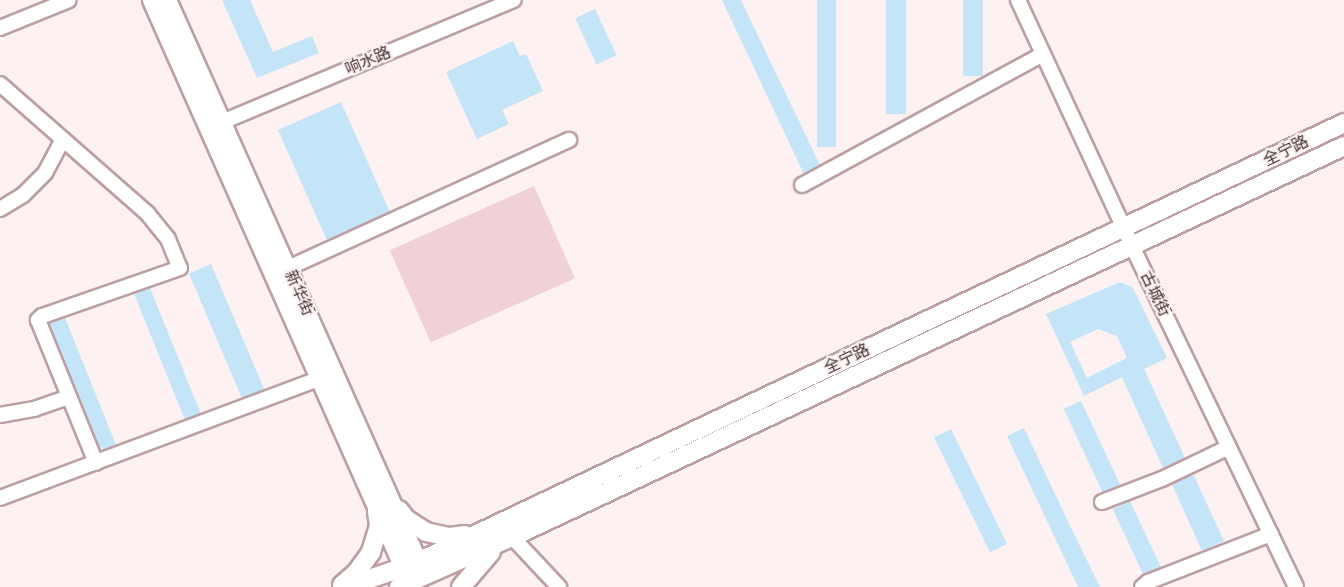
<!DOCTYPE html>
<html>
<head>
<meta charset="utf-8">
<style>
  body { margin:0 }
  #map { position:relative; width:1344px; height:587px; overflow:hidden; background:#fdf1f2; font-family:"Source Sans 3","Noto Sans SC",sans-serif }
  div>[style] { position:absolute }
  .green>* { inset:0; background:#f0d2d6; transform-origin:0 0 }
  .building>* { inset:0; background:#c4e5f8; transform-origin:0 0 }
  .roads { filter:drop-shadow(2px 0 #bb9fa3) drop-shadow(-2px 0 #bb9fa3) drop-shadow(0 2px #bb9fa3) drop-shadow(0 -2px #bb9fa3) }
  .minor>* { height:14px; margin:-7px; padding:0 7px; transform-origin:7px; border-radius:7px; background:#fff }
  .major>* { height:18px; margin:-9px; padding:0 9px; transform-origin:9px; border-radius:9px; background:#fff }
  span { translate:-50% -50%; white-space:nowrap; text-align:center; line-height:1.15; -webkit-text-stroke:4.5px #fdf1f2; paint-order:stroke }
  .street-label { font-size:16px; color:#3e3334 }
</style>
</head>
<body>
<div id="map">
  <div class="green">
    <div style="left:534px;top:186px;width:101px;height:158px;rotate:66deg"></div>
  </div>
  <div class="building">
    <div style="clip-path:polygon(222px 0,250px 0,273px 52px,312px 36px,319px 53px,257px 78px)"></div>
    <div style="clip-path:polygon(722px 0,741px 0,771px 63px,820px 165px,804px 174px)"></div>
    <div style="left:817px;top:0;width:19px;height:147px"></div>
    <div style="left:886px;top:0;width:20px;height:114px"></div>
    <div style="left:963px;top:0;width:20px;height:76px"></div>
    <div style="left:595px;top:9px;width:51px;height:22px;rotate:65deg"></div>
    <div style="clip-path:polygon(513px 41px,520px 56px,526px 54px,543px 91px,502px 110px,509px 124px,477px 139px,446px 72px)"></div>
    <div style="left:341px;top:102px;width:120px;height:69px;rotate:66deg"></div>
    <div style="left:211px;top:264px;width:136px;height:24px;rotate:67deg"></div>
    <div style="clip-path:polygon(evenodd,1120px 282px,1132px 287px,1137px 296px,1167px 358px,1144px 369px,1185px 458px,1163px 468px,1122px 377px,1084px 396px,1046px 314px,1120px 282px,1098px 329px,1117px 336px,1127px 358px,1087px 378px,1070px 342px,1098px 329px)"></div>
    <div style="left:150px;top:288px;width:136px;height:17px;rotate:68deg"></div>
    <div style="clip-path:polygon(65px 318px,116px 445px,104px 450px,103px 447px,100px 448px,49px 323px)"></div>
    <div style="left:1081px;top:401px;width:93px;height:19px;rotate:65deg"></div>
    <div style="clip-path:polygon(1024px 428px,1071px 528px,1100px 587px,1078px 587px,1048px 523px,1007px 436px)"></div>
    <div style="left:951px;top:429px;width:128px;height:19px;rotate:64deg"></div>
    <div style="clip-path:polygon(1189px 476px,1194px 476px,1224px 541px,1202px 551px,1172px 484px)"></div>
    <div style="left:1130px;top:501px;width:73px;height:19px;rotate:65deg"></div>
  </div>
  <div class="roads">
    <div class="minor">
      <div style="left:1018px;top:0;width:271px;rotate:65.1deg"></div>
      <div style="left:1132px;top:246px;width:378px;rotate:64.3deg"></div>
      <div style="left:0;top:28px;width:74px;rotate:-22.1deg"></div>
      <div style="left:0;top:84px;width:196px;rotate:41.3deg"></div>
      <div style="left:147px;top:213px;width:33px;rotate:51deg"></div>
      <div style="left:168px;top:239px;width:31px;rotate:68deg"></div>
      <div style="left:180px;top:268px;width:146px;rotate:160.8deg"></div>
      <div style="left:42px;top:316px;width:6px;rotate:135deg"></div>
      <div style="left:38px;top:320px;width:154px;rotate:67.9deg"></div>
      <div style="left:222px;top:122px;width:316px;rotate:-22.7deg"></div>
      <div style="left:802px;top:185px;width:274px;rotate:-28.5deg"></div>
      <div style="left:0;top:209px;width:27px;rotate:-31deg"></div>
      <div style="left:23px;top:195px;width:31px;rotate:-45deg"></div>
      <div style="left:45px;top:173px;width:38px;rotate:-62deg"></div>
      <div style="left:288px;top:268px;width:309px;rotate:-24.5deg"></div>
      <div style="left:0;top:415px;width:35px;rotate:-10deg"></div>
      <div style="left:34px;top:409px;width:37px;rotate:-19deg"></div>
      <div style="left:0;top:498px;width:343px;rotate:-20.5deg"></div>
      <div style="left:1102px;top:502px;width:64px;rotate:-21deg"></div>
      <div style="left:1162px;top:479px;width:74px;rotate:-25.5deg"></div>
      <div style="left:512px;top:537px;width:69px;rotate:46.8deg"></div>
      <div style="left:1142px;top:587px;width:8px;rotate:-40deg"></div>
      <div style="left:1148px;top:582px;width:132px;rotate:-21.3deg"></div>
    </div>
    <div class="major">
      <div style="left:152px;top:0;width:631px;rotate:66.07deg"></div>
      <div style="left:167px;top:0;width:625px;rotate:65.94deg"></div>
      <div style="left:399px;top:510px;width:11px;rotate:52deg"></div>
      <div style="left:406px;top:519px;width:24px;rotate:33deg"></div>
      <div style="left:426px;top:532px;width:25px;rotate:12deg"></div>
      <div style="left:450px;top:537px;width:15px;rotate:-8deg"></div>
      <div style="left:342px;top:585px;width:18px;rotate:-41deg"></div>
      <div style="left:356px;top:573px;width:26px;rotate:-54deg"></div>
      <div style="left:371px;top:552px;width:28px;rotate:-73deg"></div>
      <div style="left:379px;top:525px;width:13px;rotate:-99deg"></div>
      <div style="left:346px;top:587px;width:76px;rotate:-19.1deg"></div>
      <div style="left:418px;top:562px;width:1025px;rotate:-25.36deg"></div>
      <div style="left:399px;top:587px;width:124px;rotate:-23.9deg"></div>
      <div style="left:512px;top:537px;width:919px;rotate:-25.17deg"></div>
      <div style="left:461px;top:587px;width:46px;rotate:-49.4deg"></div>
    </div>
  </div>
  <div class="street-label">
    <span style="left:368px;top:61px;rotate:-23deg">响水路</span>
    <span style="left:1286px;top:151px;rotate:-26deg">全宁路</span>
    <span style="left:299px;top:293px;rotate:66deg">新华街</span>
    <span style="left:1155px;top:294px;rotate:64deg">古城街</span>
    <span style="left:847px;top:359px;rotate:-25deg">全宁路</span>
  </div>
</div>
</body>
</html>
